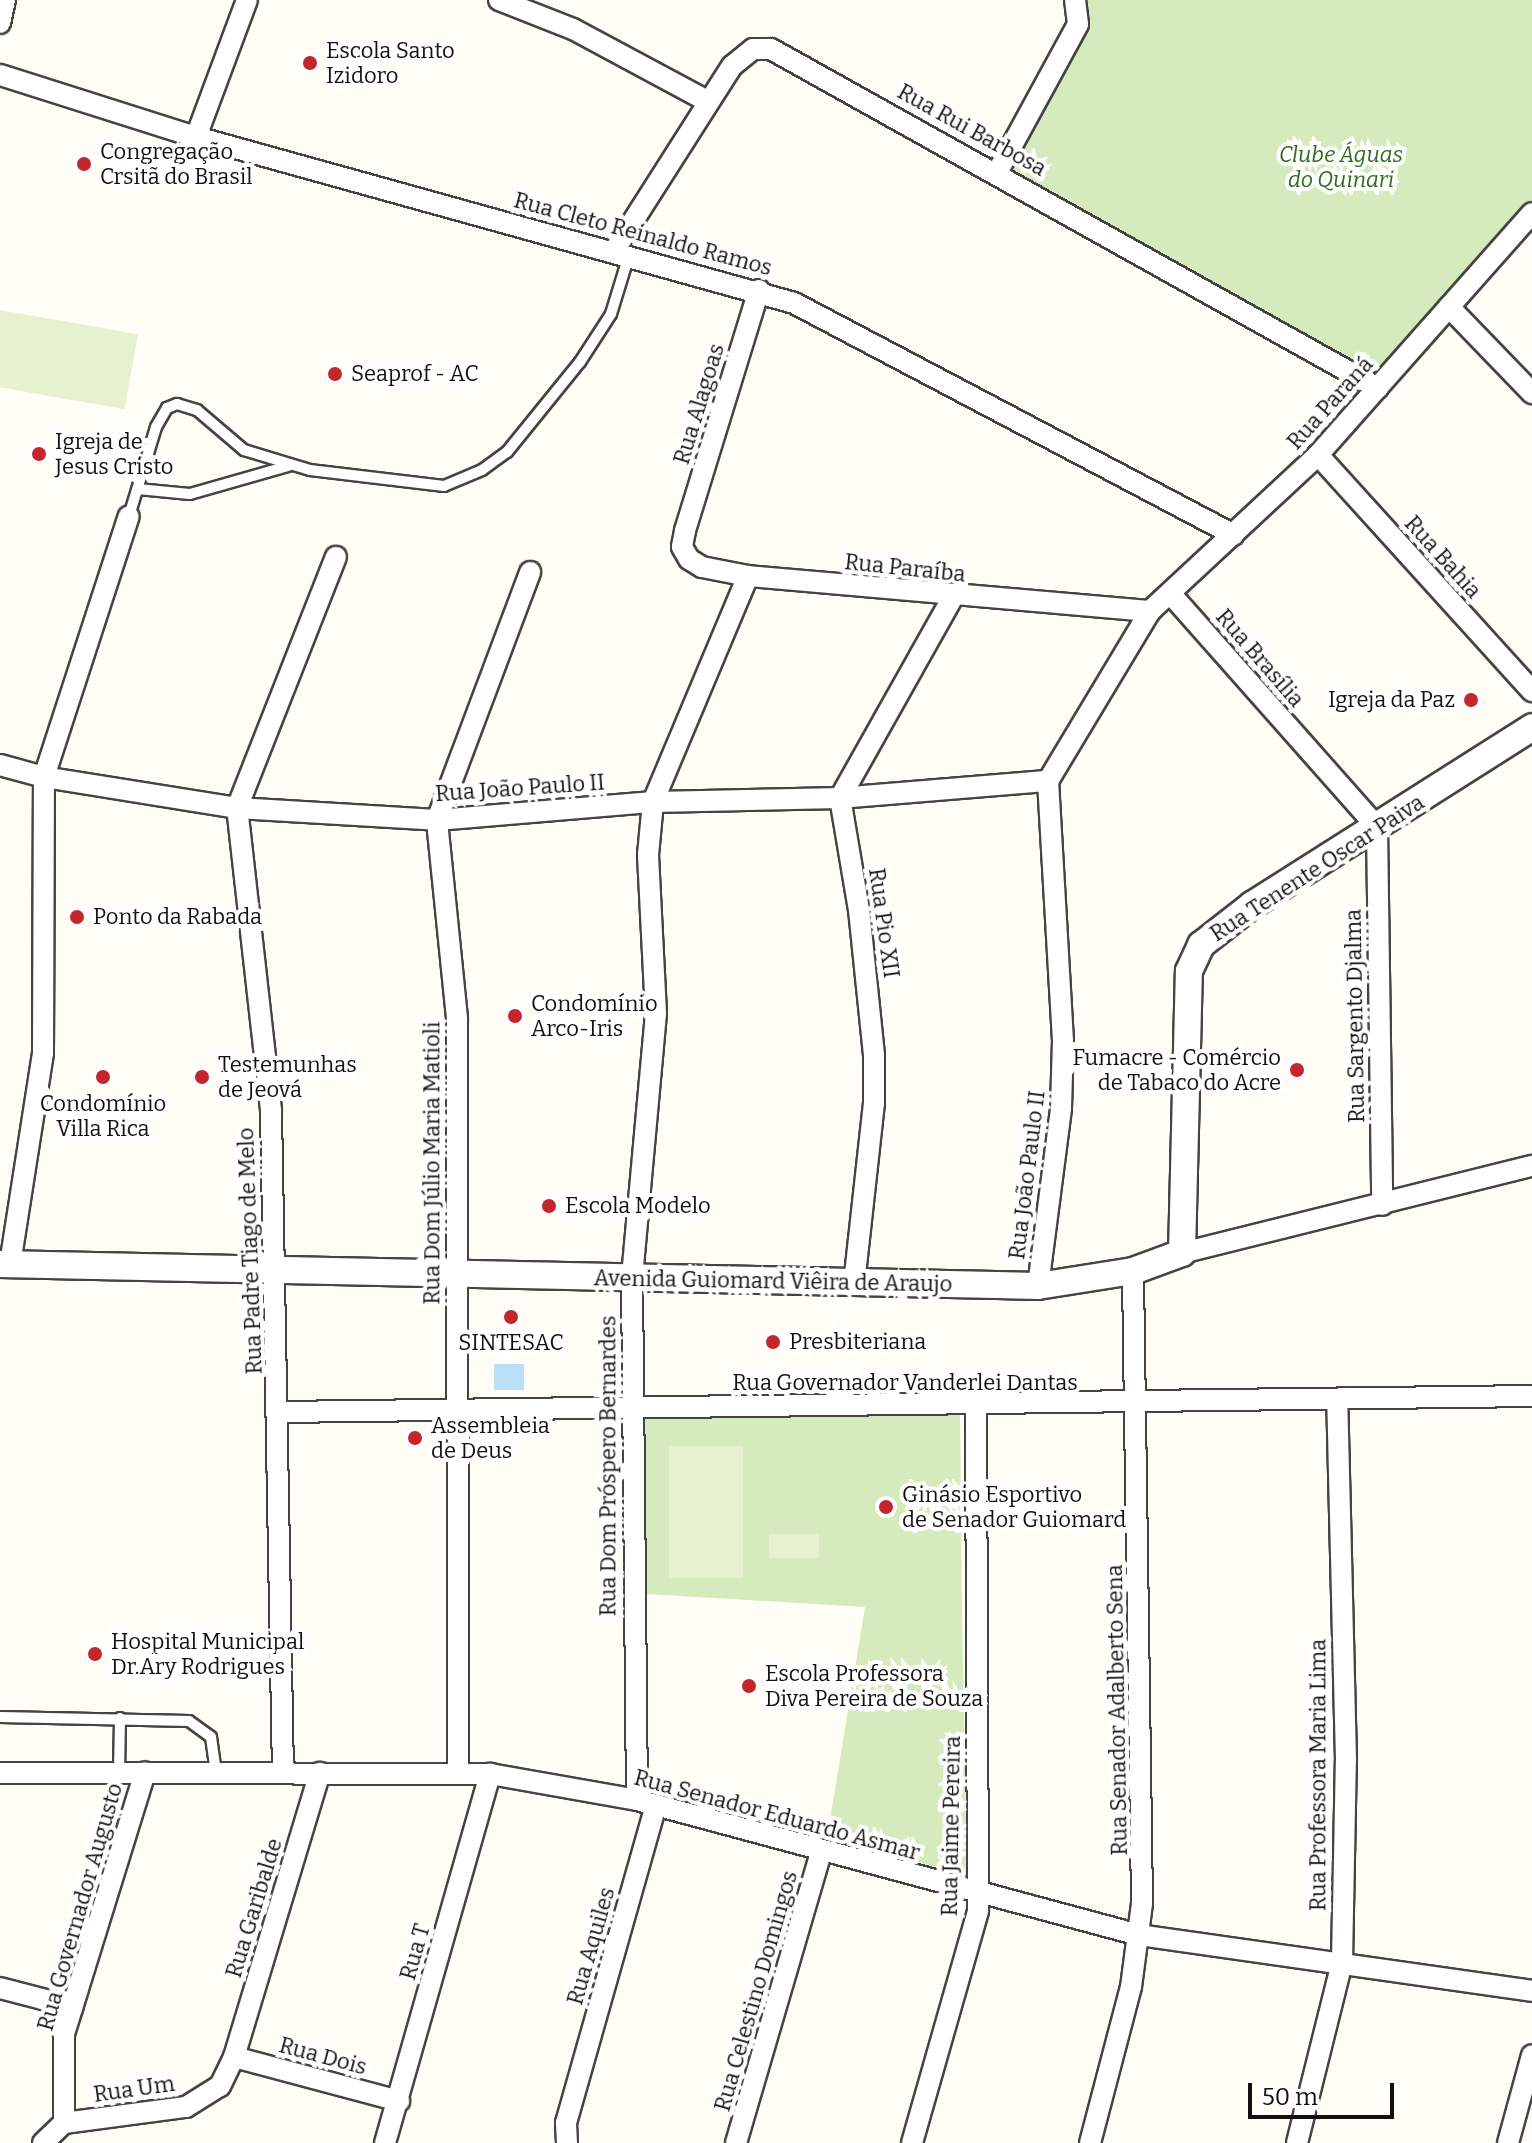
<!DOCTYPE html>
<html>
<head>
<meta charset="utf-8">
<style>
  body { margin:0 }
  #map { position:relative; width:1532px; height:2143px; overflow:hidden; background:#fffdf5; font-family:Bitter,serif }
  div>[style] { position:absolute }
  .green>* { inset:0; background:#d5ebbd }
  .pitch>* { inset:0; background:#e6f2cf; transform-origin:0 0 }
  .water>* { inset:0; background:#b9e0f7; transform-origin:0 0 }
  .roads { filter:drop-shadow(2px 0 #444) drop-shadow(-2px 0 #444) drop-shadow(0 2px #444) drop-shadow(0 -2px #444) }
  .service>* { height:10px; margin:-5px; padding:0 5px; transform-origin:5px; border-radius:5px; background:#fff }
  .minor>* { height:20px; margin:-10px; padding:0 10px; transform-origin:10px; border-radius:10px; background:#fff }
  .tertiary>* { height:26px; margin:-13px; padding:0 13px; transform-origin:13px; border-radius:13px; background:#fff }
  .dots>* { width:22px; height:22px; translate:-50% -50%; box-sizing:border-box; border:4px solid #fff; border-radius:50% }
  span { translate:-50% -50%; white-space:nowrap; text-align:center; line-height:1.15; -webkit-text-stroke:8px #fff; paint-order:stroke }
  .poi-label { font-size:22px; color:#111 }
  .left { translate:0 -50%; text-align:left }
  .right { translate:-100% -50%; text-align:right }
  .street-label { font-size:22px; color:#111 }
  .park-label { font-size:22px; color:#2f6b1f; font-style:italic }
  .scale { position:absolute; left:1248px; top:2083px; width:146px; height:36px; box-sizing:border-box; border:4px solid #111; border-top:0; padding-left:10px; font-size:24px; line-height:28px; white-space:nowrap; color:#111; -webkit-text-stroke:6px #fff; paint-order:stroke }
</style>
</head>
<body>
<div id="map">
  <div class="green">
    <div style="clip-path:polygon(1082px 0,1532px 0,1532px 201px,1378px 378px,1007px 168px)"></div>
    <div style="clip-path:polygon(960px 1414px,962px 1612px,967px 1875px,827px 1838px,865px 1607px,647px 1594px,643px 1416px)"></div>
  </div>
  <div class="pitch">
    <div style="left:0;top:310px;width:140px;height:76px;rotate:10deg"></div>
    <div style="left:669px;top:1446px;width:74px;height:132px"></div>
    <div style="left:769px;top:1534px;width:50px;height:24px"></div>
  </div>
  <div class="water">
    <div style="left:494px;top:1364px;width:30px;height:26px"></div>
  </div>
  <div class="roads">
    <div class="service">
      <div style="left:138px;top:489px;width:52px;rotate:5.5deg"></div>
      <div style="left:190px;top:494px;width:102px;rotate:-15.9deg"></div>
      <div style="left:129px;top:516px;width:93px;rotate:-73.1deg"></div>
      <div style="left:156px;top:427px;width:22px;rotate:-60deg"></div>
      <div style="left:167px;top:408px;width:11px;rotate:-22deg"></div>
      <div style="left:177px;top:404px;width:21px;rotate:17deg"></div>
      <div style="left:197px;top:410px;width:62px;rotate:40.4deg"></div>
      <div style="left:244px;top:450px;width:69px;rotate:16.9deg"></div>
      <div style="left:310px;top:470px;width:135px;rotate:6.8deg"></div>
      <div style="left:444px;top:486px;width:41px;rotate:-22.8deg"></div>
      <div style="left:482px;top:470px;width:31px;rotate:-36deg"></div>
      <div style="left:507px;top:452px;width:116px;rotate:-51deg"></div>
      <div style="left:580px;top:362px;width:57px;rotate:-57.1deg"></div>
      <div style="left:611px;top:314px;width:62px;rotate:-73deg"></div>
      <div style="left:0;top:1717px;width:189px;rotate:1.2deg"></div>
      <div style="left:189px;top:1721px;width:27px;rotate:36deg"></div>
      <div style="left:211px;top:1737px;width:35px;rotate:82deg"></div>
      <div style="left:119px;top:1772px;width:54px;rotate:-88.9deg"></div>
    </div>
    <div class="minor">
      <div style="left:499px;top:0;width:79px;rotate:21.4deg"></div>
      <div style="left:573px;top:29px;width:152px;rotate:28.2deg"></div>
      <div style="left:0;top:23px;width:24px;rotate:-78deg"></div>
      <div style="left:0;top:75px;width:206px;rotate:17.6deg"></div>
      <div style="left:196px;top:137px;width:621px;rotate:15.51deg"></div>
      <div style="left:794px;top:303px;width:497px;rotate:27.8deg"></div>
      <div style="left:196px;top:137px;width:146px;rotate:-69.6deg"></div>
      <div style="left:998px;top:171px;width:167px;rotate:-61.4deg"></div>
      <div style="left:1078px;top:24px;width:24px;rotate:-97deg"></div>
      <div style="left:614px;top:251px;width:219px;rotate:-57.5deg"></div>
      <div style="left:732px;top:66px;width:27px;rotate:-39deg"></div>
      <div style="left:753px;top:49px;width:18px"></div>
      <div style="left:771px;top:49px;width:695px;rotate:29.18deg"></div>
      <div style="left:759px;top:290px;width:252px;rotate:107.1deg"></div>
      <div style="left:685px;top:531px;width:16px;rotate:101deg"></div>
      <div style="left:682px;top:547px;width:14px;rotate:60deg"></div>
      <div style="left:689px;top:559px;width:15px;rotate:32deg"></div>
      <div style="left:702px;top:567px;width:47px;rotate:11.1deg"></div>
      <div style="left:748px;top:576px;width:404px;rotate:5deg"></div>
      <div style="left:1449px;top:307px;width:120px;rotate:46deg"></div>
      <div style="left:1318px;top:455px;width:319px;rotate:47.8deg"></div>
      <div style="left:1170px;top:593px;width:312px;rotate:48.5deg"></div>
      <div style="left:1377px;top:827px;width:378px;rotate:89.2deg"></div>
      <div style="left:0;top:765px;width:46px;rotate:15.3deg"></div>
      <div style="left:44px;top:777px;width:195px;rotate:9.1deg"></div>
      <div style="left:237px;top:808px;width:200px;rotate:3.4deg"></div>
      <div style="left:437px;top:820px;width:217px;rotate:-4.8deg"></div>
      <div style="left:653px;top:802px;width:187px;rotate:-1.2deg"></div>
      <div style="left:840px;top:798px;width:209px;rotate:-4.7deg"></div>
      <div style="left:1182px;top:1253px;width:361px;rotate:-14deg"></div>
      <div style="left:10px;top:1264px;width:214px;rotate:-81.1deg"></div>
      <div style="left:43px;top:1053px;width:276px;rotate:-89.8deg"></div>
      <div style="left:44px;top:777px;width:274px;rotate:-72deg"></div>
      <div style="left:854px;top:1284px;width:182px;rotate:-83.7deg"></div>
      <div style="left:874px;top:1103px;width:48px;rotate:-90deg"></div>
      <div style="left:874px;top:1055px;width:146px;rotate:-95.9deg"></div>
      <div style="left:859px;top:910px;width:114px;rotate:-99.6deg"></div>
      <div style="left:840px;top:798px;width:231px;rotate:-60.7deg"></div>
      <div style="left:1038px;top:1286px;width:179px;rotate:-82.6deg"></div>
      <div style="left:1061px;top:1108px;width:67px;rotate:-88.3deg"></div>
      <div style="left:1063px;top:1041px;width:260px;rotate:-93.3deg"></div>
      <div style="left:1048px;top:781px;width:198px;rotate:-59deg"></div>
      <div style="left:1150px;top:611px;width:229px;rotate:-42.9deg"></div>
      <div style="left:1318px;top:455px;width:323px;rotate:-48.5deg"></div>
      <div style="left:279px;top:1412px;width:1253px;rotate:-0.73deg"></div>
      <div style="left:458px;top:1772px;width:754px;rotate:-90.08deg"></div>
      <div style="left:457px;top:1018px;width:199px;rotate:-95.8deg"></div>
      <div style="left:437px;top:820px;width:265px;rotate:-69.4deg"></div>
      <div style="left:0;top:1773px;width:490px;rotate:0.1deg"></div>
      <div style="left:490px;top:1774px;width:149px;rotate:10deg"></div>
      <div style="left:637px;top:1800px;width:520px;rotate:15.05deg"></div>
      <div style="left:1139px;top:1935px;width:397px;rotate:8.1deg"></div>
      <div style="left:283px;top:1773px;width:663px;rotate:-91.04deg"></div>
      <div style="left:271px;top:1110px;width:304px;rotate:-96.4deg"></div>
      <div style="left:237px;top:808px;width:270px;rotate:-68.5deg"></div>
      <div style="left:637px;top:1800px;width:523px;rotate:-90.55deg"></div>
      <div style="left:632px;top:1277px;width:265px;rotate:-84.8deg"></div>
      <div style="left:656px;top:1013px;width:158px;rotate:-92.9deg"></div>
      <div style="left:648px;top:855px;width:53px;rotate:-84.6deg"></div>
      <div style="left:653px;top:802px;width:245px;rotate:-67.2deg"></div>
      <div style="left:0;top:1988px;width:75px;rotate:14.6deg"></div>
      <div style="left:234px;top:2057px;width:171px;rotate:14.9deg"></div>
      <div style="left:64px;top:2123px;width:123px;rotate:-7.5deg"></div>
      <div style="left:186px;top:2107px;width:40px;rotate:-32deg"></div>
      <div style="left:220px;top:2086px;width:32px;rotate:-64deg"></div>
      <div style="left:234px;top:2057px;width:297px;rotate:-73.2deg"></div>
      <div style="left:43px;top:2143px;width:29px;rotate:-44deg"></div>
      <div style="left:64px;top:2123px;width:89px;rotate:-90deg"></div>
      <div style="left:64px;top:2034px;width:274px;rotate:-72.8deg"></div>
      <div style="left:385px;top:2143px;width:384px;rotate:-74.1deg"></div>
      <div style="left:567px;top:2143px;width:20px;rotate:-93deg"></div>
      <div style="left:566px;top:2123px;width:330px;rotate:-74.2deg"></div>
      <div style="left:736px;top:2143px;width:303px;rotate:-73.7deg"></div>
      <div style="left:912px;top:2143px;width:241px;rotate:-74.1deg"></div>
      <div style="left:978px;top:1911px;width:505px;rotate:-90.23deg"></div>
      <div style="left:1090px;top:2143px;width:161px;rotate:-75.3deg"></div>
      <div style="left:1131px;top:1987px;width:85px;rotate:-82.5deg"></div>
      <div style="left:1142px;top:1903px;width:632px;rotate:-90.82deg"></div>
      <div style="left:1297px;top:2143px;width:187px;rotate:-76deg"></div>
      <div style="left:1342px;top:1962px;width:202px;rotate:-88.9deg"></div>
      <div style="left:1346px;top:1760px;width:359px;rotate:-91.4deg"></div>
      <div style="left:1508px;top:2143px;width:91px;rotate:-74.7deg"></div>
    </div>
    <div class="tertiary">
      <div style="left:0;top:1264px;width:1038px;rotate:1.21deg"></div>
      <div style="left:1038px;top:1286px;width:96px;rotate:-9deg"></div>
      <div style="left:1133px;top:1271px;width:52px;rotate:-20.2deg"></div>
      <div style="left:1182px;top:1253px;width:282px;rotate:-88.6deg"></div>
      <div style="left:1189px;top:971px;width:29px;rotate:-65deg"></div>
      <div style="left:1201px;top:945px;width:65px;rotate:-38.1deg"></div>
      <div style="left:1252px;top:905px;width:332px;rotate:-32.4deg"></div>
    </div>
  </div>
  <div class="dots">
    <div style="left:310px;top:63px;background:#c4262e"></div>
    <div style="left:84px;top:164px;background:#c4262e"></div>
    <div style="left:335px;top:374px;background:#c4262e"></div>
    <div style="left:39px;top:454px;background:#c4262e"></div>
    <div style="left:1471px;top:700px;background:#c4262e"></div>
    <div style="left:77px;top:917px;background:#c4262e"></div>
    <div style="left:515px;top:1016px;background:#c4262e"></div>
    <div style="left:1297px;top:1070px;background:#c4262e"></div>
    <div style="left:103px;top:1077px;background:#c4262e"></div>
    <div style="left:202px;top:1077px;background:#c4262e"></div>
    <div style="left:549px;top:1206px;background:#c4262e"></div>
    <div style="left:511px;top:1317px;background:#c4262e"></div>
    <div style="left:773px;top:1342px;background:#c4262e"></div>
    <div style="left:415px;top:1438px;background:#c4262e"></div>
    <div style="left:886px;top:1507px;background:#c4262e"></div>
    <div style="left:95px;top:1654px;background:#c4262e"></div>
    <div style="left:749px;top:1686px;background:#c4262e"></div>
  </div>
  <div class="poi-label">
    <span class="left" style="left:326px;top:63px">Escola Santo<br>Izidoro</span>
    <span class="left" style="left:100px;top:164px">Congregação<br>Crsitã do Brasil</span>
    <span class="left" style="left:351px;top:374px">Seaprof - AC</span>
    <span class="left" style="left:55px;top:454px">Igreja de<br>Jesus Cristo</span>
    <span class="right" style="left:1455px;top:700px">Igreja da Paz</span>
    <span class="left" style="left:93px;top:917px">Ponto da Rabada</span>
    <span class="left" style="left:531px;top:1016px">Condomínio<br>Arco-Iris</span>
    <span class="right" style="left:1281px;top:1070px">Fumacre - Comércio<br>de Tabaco do Acre</span>
    <span class="left" style="left:218px;top:1077px">Testemunhas<br>de Jeová</span>
    <span style="left:103px;top:1116px">Condomínio<br>Villa Rica</span>
    <span class="left" style="left:565px;top:1206px">Escola Modelo</span>
    <span class="left" style="left:789px;top:1342px">Presbiteriana</span>
    <span style="left:511px;top:1343px">SINTESAC</span>
    <span class="left" style="left:431px;top:1438px">Assembleia<br>de Deus</span>
    <span class="left" style="left:902px;top:1507px">Ginásio Esportivo<br>de Senador Guiomard</span>
    <span class="left" style="left:111px;top:1654px">Hospital Municipal<br>Dr.Ary Rodrigues</span>
    <span class="left" style="left:765px;top:1686px">Escola Professora<br>Diva Pereira de Souza</span>
  </div>
  <div class="street-label">
    <span style="left:972px;top:130px;rotate:29deg">Rua Rui Barbosa</span>
    <span style="left:643px;top:234px;rotate:15deg">Rua Cleto Reinaldo Ramos</span>
    <span style="left:1330px;top:403px;rotate:-48deg">Rua Paraná</span>
    <span style="left:699px;top:404px;rotate:-73deg">Rua Alagoas</span>
    <span style="left:1443px;top:557px;rotate:48deg">Rua Bahia</span>
    <span style="left:905px;top:568px;rotate:6deg">Rua Paraíba</span>
    <span style="left:1260px;top:658px;rotate:49deg">Rua Brasília</span>
    <span style="left:520px;top:788px;rotate:-4deg">Rua João Paulo II</span>
    <span style="left:1317px;top:868px;rotate:-33deg">Rua Tenente Oscar Paiva</span>
    <span style="left:884px;top:923px;rotate:82deg">Rua Pio XII</span>
    <span style="left:1355px;top:1016px;rotate:-91deg">Rua Sargento Djalma</span>
    <span style="left:432px;top:1163px;rotate:-90deg">Rua Dom Júlio Maria Matioli</span>
    <span style="left:1027px;top:1175px;rotate:-83deg">Rua João Paulo II</span>
    <span style="left:250px;top:1251px;rotate:-92deg">Rua Padre Tiago de Melo</span>
    <span style="left:773px;top:1281px;rotate:1deg">Avenida Guiomard Viêira de Araujo</span>
    <span style="left:905px;top:1383px">Rua Governador Vanderlei Dantas</span>
    <span style="left:608px;top:1466px;rotate:-90deg">Rua Dom Próspero Bernardes</span>
    <span style="left:1117px;top:1710px;rotate:-91deg">Rua Senador Adalberto Sena</span>
    <span style="left:1318px;top:1775px;rotate:-90deg">Rua Professora Maria Lima</span>
    <span style="left:777px;top:1815px;rotate:15deg">Rua Senador Eduardo Asmar</span>
    <span style="left:951px;top:1826px;rotate:-89deg">Rua Jaime Pereira</span>
    <span style="left:80px;top:1907px;rotate:-74deg">Rua Governador Augusto</span>
    <span style="left:254px;top:1908px;rotate:-73deg">Rua Garibalde</span>
    <span style="left:591px;top:1946px;rotate:-74deg">Rua Aquiles</span>
    <span style="left:415px;top:1952px;rotate:-74deg">Rua T</span>
    <span style="left:756px;top:1991px;rotate:-74deg">Rua Celestino Domingos</span>
    <span style="left:323px;top:2056px;rotate:15deg">Rua Dois</span>
    <span style="left:134px;top:2089px;rotate:-8deg">Rua Um</span>
  </div>
  <div class="park-label">
    <span style="left:1341px;top:167px">Clube Águas<br>do Quinari</span>
  </div>
  <div class="scale">50 m</div>
</div>
</body>
</html>
